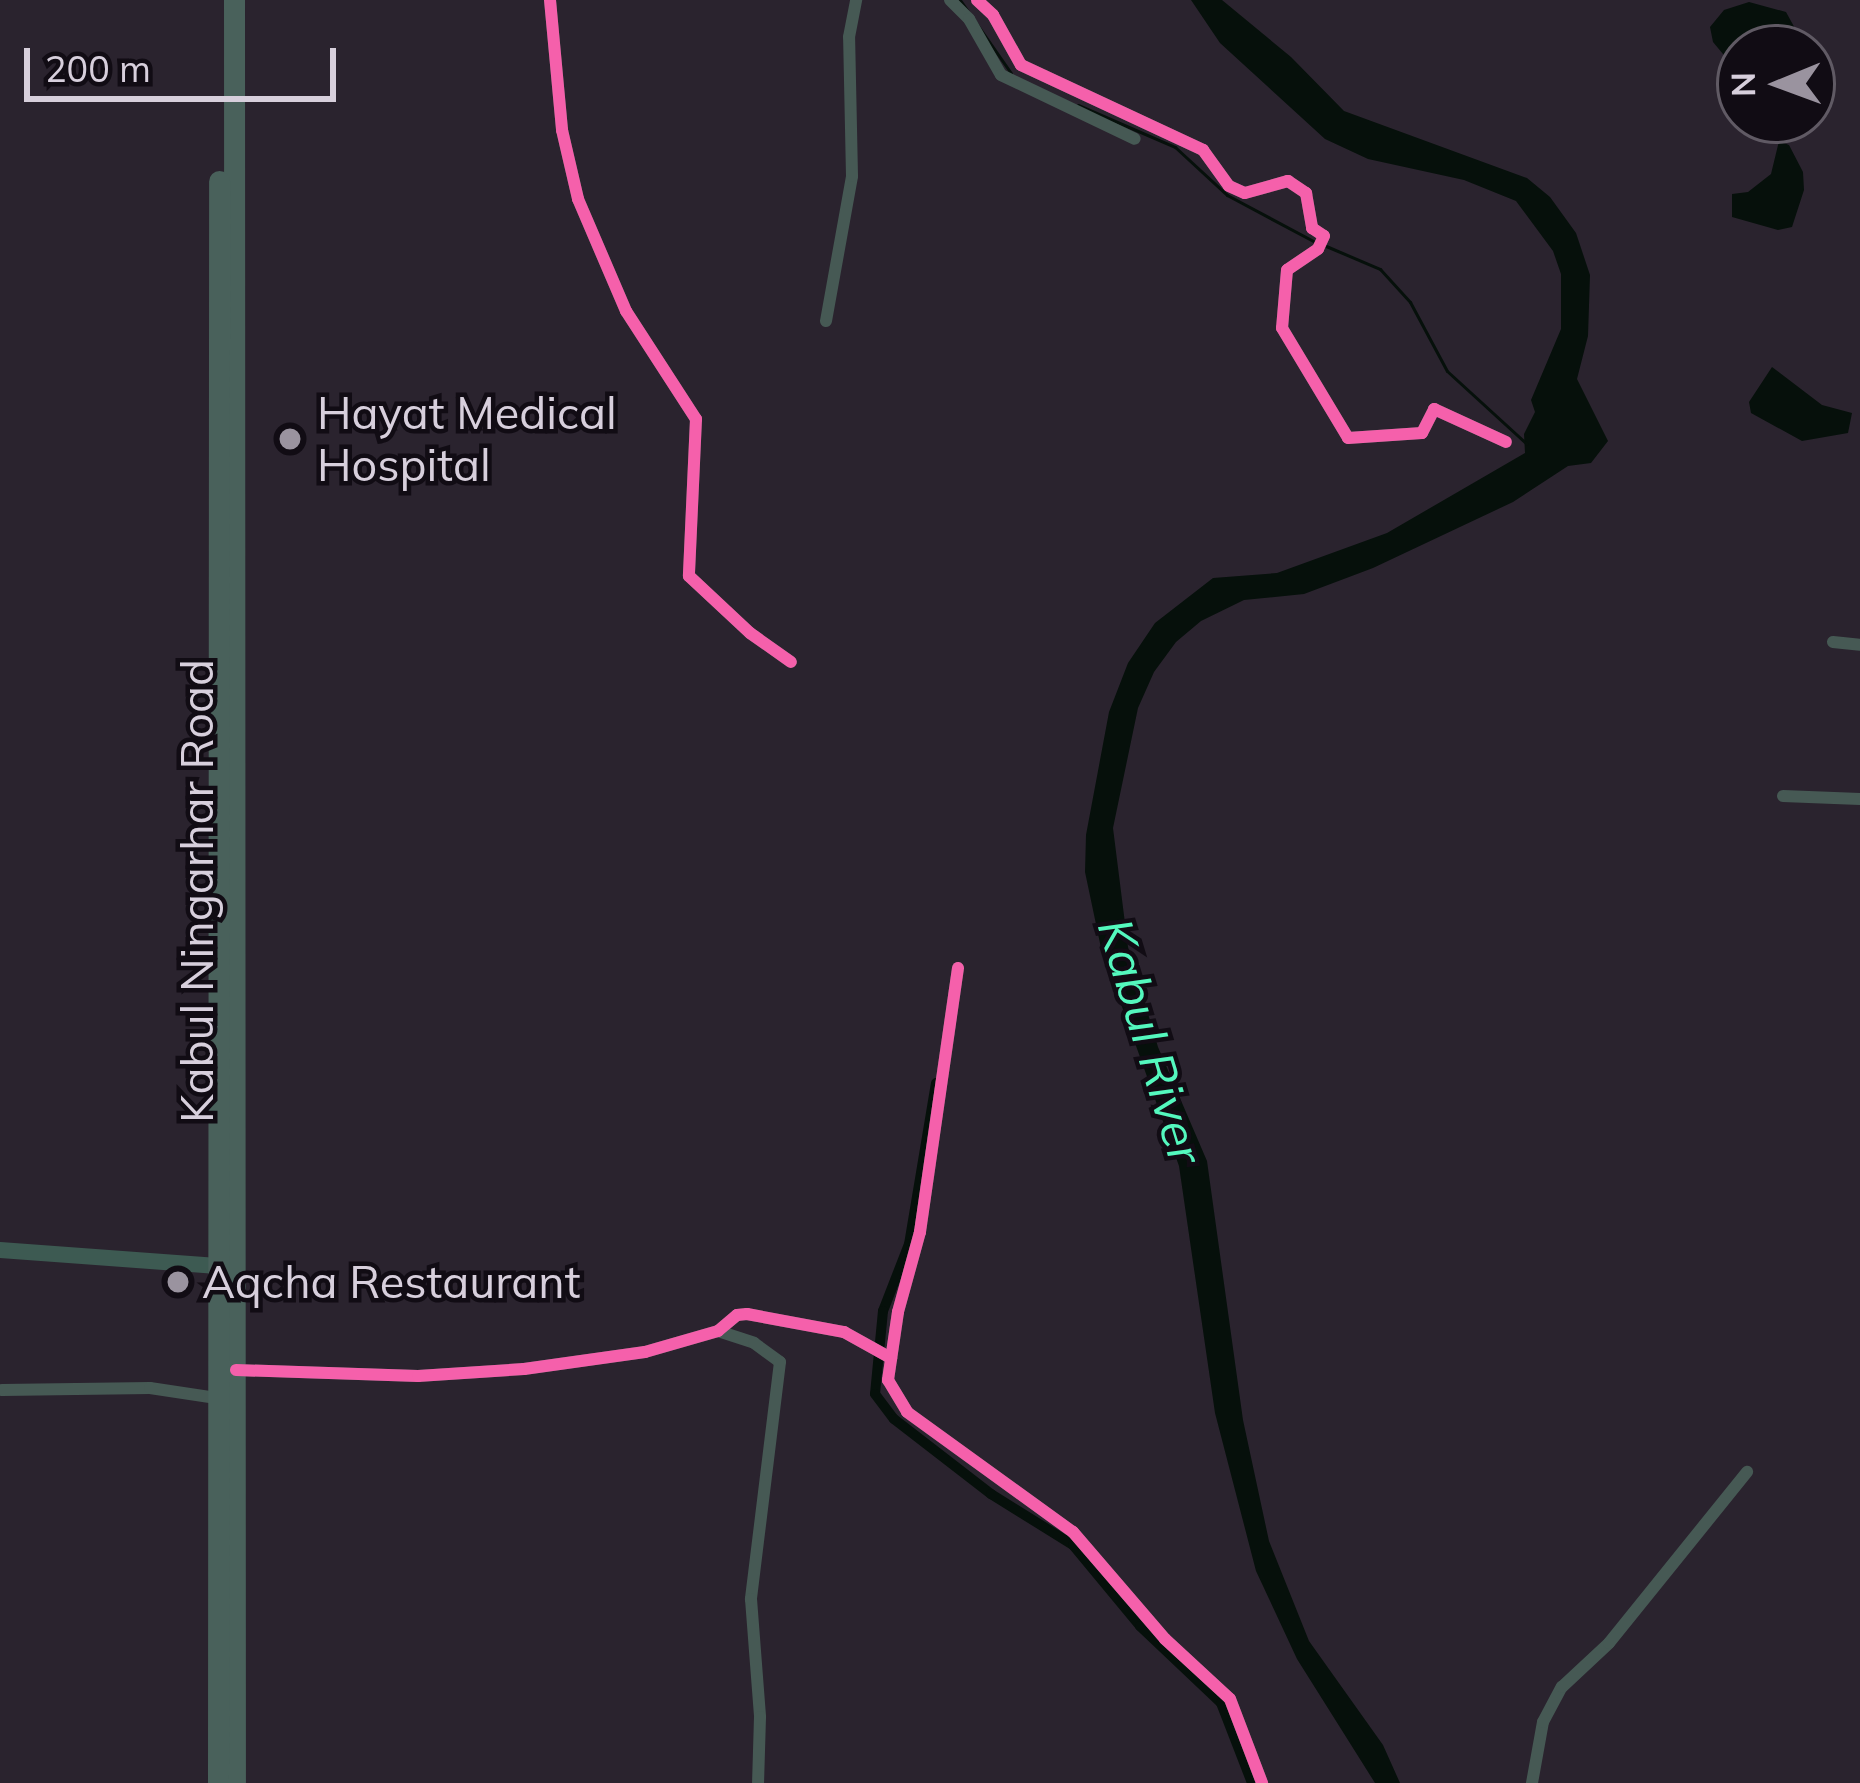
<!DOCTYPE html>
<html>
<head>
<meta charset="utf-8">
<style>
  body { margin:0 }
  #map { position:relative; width:1860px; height:1783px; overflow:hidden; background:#2a232e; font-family:Mulish,sans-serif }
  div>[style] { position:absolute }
  .water>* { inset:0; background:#06100b }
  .stream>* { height:3px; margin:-1.5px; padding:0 1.5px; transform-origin:1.5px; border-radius:1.5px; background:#06100b }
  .canal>* { height:10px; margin:-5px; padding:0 5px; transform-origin:5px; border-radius:5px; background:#06100b }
  .street>* { height:12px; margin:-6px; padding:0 6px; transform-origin:6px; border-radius:6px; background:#465954 }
  .secondary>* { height:16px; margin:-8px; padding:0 8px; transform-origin:8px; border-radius:8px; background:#3d5a52 }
  .highway>* { height:21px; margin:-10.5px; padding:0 10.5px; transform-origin:10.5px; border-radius:10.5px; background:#49615b }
  .cycleway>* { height:12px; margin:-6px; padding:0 6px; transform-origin:6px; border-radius:6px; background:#f560ab }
  .dots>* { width:33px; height:33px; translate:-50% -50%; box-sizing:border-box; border:6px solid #110c14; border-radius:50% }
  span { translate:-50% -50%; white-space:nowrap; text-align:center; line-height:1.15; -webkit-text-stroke:9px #110c14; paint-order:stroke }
  .poi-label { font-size:45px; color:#d7cfdc }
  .left { translate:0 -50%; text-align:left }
  .street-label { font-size:45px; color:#d7cfdc }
  .water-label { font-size:48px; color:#54f8be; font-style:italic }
  .north { position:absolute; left:1716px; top:24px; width:120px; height:120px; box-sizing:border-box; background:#110c14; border:3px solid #605a64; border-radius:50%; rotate:269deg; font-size:33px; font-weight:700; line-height:48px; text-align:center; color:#d7cfdc }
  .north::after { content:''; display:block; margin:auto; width:42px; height:54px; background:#9a939f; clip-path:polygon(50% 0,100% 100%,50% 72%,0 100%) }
  .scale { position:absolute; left:24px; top:48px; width:312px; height:54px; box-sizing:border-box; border:6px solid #d7cfdc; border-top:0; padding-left:15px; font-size:36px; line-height:42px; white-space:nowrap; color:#d7cfdc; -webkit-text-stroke:9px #110c14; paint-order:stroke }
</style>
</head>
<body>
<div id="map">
  <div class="water">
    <div style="clip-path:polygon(1191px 0,1222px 0,1291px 57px,1344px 111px,1527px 178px,1550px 197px,1576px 233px,1590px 275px,1588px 336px,1577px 379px,1608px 441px,1591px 463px,1568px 466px,1513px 502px,1373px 568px,1304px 594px,1244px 600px,1201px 621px,1176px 642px,1154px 672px,1138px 708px,1113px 828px,1128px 947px,1158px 1047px,1207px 1161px,1243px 1420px,1269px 1541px,1309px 1641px,1383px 1745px,1400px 1783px,1375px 1783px,1297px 1659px,1256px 1571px,1215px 1413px,1179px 1166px,1101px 948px,1085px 872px,1086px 835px,1109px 712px,1128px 663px,1155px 623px,1213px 578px,1277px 573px,1387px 533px,1525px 453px,1524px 434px,1535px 412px,1531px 400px,1561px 329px,1561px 274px,1553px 251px,1516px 201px,1464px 180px,1368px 159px,1325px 139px,1220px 43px)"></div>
    <div style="clip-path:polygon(1749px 2px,1786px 12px,1797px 32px,1787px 48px,1740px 48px,1740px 59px,1728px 60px,1713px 42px,1710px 27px,1724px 10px)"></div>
    <div style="clip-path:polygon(1779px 141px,1789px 145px,1803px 172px,1804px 190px,1792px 227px,1778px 230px,1732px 217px,1732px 194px,1748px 192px,1771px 174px)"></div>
    <div style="clip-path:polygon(1772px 367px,1822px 405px,1852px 413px,1848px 433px,1802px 441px,1751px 413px,1749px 402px)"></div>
  </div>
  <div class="stream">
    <div style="left:960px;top:0;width:89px;rotate:55.1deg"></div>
    <div style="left:1078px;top:105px;width:106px;rotate:23.4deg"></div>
    <div style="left:1175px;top:147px;width:71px;rotate:42.7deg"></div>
    <div style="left:1227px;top:195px;width:102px;rotate:28.1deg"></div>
    <div style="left:1326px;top:246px;width:59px;rotate:23.1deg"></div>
    <div style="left:1380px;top:269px;width:45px;rotate:47.7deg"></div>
    <div style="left:1410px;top:302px;width:78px;rotate:61.8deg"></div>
    <div style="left:1447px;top:371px;width:108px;rotate:42.4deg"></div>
  </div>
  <div class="canal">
    <div style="left:936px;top:1083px;width:163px;rotate:99.5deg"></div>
    <div style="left:909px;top:1244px;width:72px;rotate:111.2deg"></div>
    <div style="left:883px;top:1311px;width:83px;rotate:95.5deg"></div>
    <div style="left:875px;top:1394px;width:31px;rotate:53deg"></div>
    <div style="left:894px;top:1419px;width:123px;rotate:37.7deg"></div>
    <div style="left:991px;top:1494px;width:97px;rotate:31.9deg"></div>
    <div style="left:1073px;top:1545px;width:105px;rotate:50.4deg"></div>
    <div style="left:1140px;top:1626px;width:112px;rotate:43.5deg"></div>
    <div style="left:1221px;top:1703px;width:86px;rotate:68.8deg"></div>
  </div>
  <div class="street">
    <div style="left:550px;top:0;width:131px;rotate:84.7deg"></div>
    <div style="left:562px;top:130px;width:71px;rotate:76.9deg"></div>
    <div style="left:578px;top:199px;width:122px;rotate:66.8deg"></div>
    <div style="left:626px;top:311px;width:129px;rotate:57.1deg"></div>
    <div style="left:696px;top:419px;width:157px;rotate:92.6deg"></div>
    <div style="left:689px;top:576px;width:83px;rotate:43.1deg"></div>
    <div style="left:750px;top:633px;width:50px;rotate:35.3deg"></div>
    <div style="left:950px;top:0;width:27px;rotate:45deg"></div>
    <div style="left:969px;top:19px;width:64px;rotate:60.3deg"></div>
    <div style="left:1001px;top:75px;width:148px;rotate:25.5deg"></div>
    <div style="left:977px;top:0;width:22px;rotate:43deg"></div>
    <div style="left:993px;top:15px;width:57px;rotate:60.8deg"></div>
    <div style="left:1021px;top:65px;width:201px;rotate:25deg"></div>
    <div style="left:1203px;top:150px;width:44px;rotate:54.2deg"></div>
    <div style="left:1229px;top:186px;width:17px;rotate:24deg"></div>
    <div style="left:1245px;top:193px;width:45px;rotate:-15.6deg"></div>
    <div style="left:1288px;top:181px;width:22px;rotate:34deg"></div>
    <div style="left:1306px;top:193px;width:36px;rotate:80deg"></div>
    <div style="left:1312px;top:228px;width:14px;rotate:34deg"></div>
    <div style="left:1324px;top:236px;width:14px;rotate:115deg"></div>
    <div style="left:1318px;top:249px;width:37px;rotate:146deg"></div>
    <div style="left:1287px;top:270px;width:58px;rotate:94.9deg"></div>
    <div style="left:1282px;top:328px;width:128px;rotate:59deg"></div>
    <div style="left:1348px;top:438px;width:74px;rotate:-3.9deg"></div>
    <div style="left:1422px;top:433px;width:27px;rotate:-63deg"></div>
    <div style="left:1434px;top:409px;width:79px;rotate:24.6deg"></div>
    <div style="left:826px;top:321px;width:147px;rotate:-79.8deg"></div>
    <div style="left:852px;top:176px;width:139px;rotate:-91.2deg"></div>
    <div style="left:849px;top:37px;width:38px;rotate:-79deg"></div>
    <div style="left:1833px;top:642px;width:27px;rotate:6deg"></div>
    <div style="left:1783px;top:796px;width:77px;rotate:2.2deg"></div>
    <div style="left:958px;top:968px;width:267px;rotate:98.2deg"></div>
    <div style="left:920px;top:1232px;width:83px;rotate:105.4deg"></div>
    <div style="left:898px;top:1312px;width:69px;rotate:98.4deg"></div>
    <div style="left:888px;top:1380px;width:37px;rotate:59deg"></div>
    <div style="left:907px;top:1412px;width:205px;rotate:35.9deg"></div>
    <div style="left:1073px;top:1532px;width:141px;rotate:49.3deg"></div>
    <div style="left:1165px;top:1639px;width:88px;rotate:42.7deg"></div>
    <div style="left:1230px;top:1699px;width:90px;rotate:69.1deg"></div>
    <div style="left:718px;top:1331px;width:38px;rotate:18deg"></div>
    <div style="left:754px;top:1343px;width:32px;rotate:36deg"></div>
    <div style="left:780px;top:1362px;width:239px;rotate:97deg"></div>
    <div style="left:751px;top:1599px;width:118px;rotate:85.6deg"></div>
    <div style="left:760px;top:1717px;width:66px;rotate:91.7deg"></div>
    <div style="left:236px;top:1370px;width:182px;rotate:1.9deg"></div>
    <div style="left:418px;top:1376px;width:106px;rotate:-3.8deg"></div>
    <div style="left:524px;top:1369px;width:122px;rotate:-8deg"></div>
    <div style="left:645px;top:1352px;width:76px;rotate:-16deg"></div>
    <div style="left:718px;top:1331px;width:25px;rotate:-40deg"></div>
    <div style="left:737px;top:1315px;width:10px;rotate:-6deg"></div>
    <div style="left:747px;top:1314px;width:99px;rotate:10.5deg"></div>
    <div style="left:844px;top:1332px;width:54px;rotate:29deg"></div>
    <div style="left:2px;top:1390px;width:148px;rotate:-0.8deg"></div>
    <div style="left:150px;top:1388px;width:67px;rotate:8.6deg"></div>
    <div style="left:1532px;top:1783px;width:62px;rotate:-79.8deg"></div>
    <div style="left:1543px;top:1722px;width:40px;rotate:-62deg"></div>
    <div style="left:1562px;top:1687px;width:64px;rotate:-43.1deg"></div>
    <div style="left:1609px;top:1643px;width:220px;rotate:-51.1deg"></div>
  </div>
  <div class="secondary">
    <div style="left:0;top:1250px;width:218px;rotate:4.2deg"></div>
  </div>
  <div class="highway">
    <div style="left:234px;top:0;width:1783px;rotate:89.97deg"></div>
    <div style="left:218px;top:1783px;width:1602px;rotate:-89.96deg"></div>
  </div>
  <div class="cycleway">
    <div style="left:550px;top:0;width:131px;rotate:84.7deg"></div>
    <div style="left:562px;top:130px;width:71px;rotate:76.9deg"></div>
    <div style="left:578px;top:199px;width:122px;rotate:66.8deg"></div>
    <div style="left:626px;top:311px;width:129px;rotate:57.1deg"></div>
    <div style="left:696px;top:419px;width:157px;rotate:92.6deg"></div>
    <div style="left:689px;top:576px;width:83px;rotate:43.1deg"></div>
    <div style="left:750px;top:633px;width:50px;rotate:35.3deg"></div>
    <div style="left:977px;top:0;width:22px;rotate:43deg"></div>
    <div style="left:993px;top:15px;width:57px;rotate:60.8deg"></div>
    <div style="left:1021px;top:65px;width:201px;rotate:25deg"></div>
    <div style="left:1203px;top:150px;width:44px;rotate:54.2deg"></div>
    <div style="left:1229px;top:186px;width:17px;rotate:24deg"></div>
    <div style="left:1245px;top:193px;width:45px;rotate:-15.6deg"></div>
    <div style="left:1288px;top:181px;width:22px;rotate:34deg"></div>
    <div style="left:1306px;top:193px;width:36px;rotate:80deg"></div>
    <div style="left:1312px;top:228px;width:14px;rotate:34deg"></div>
    <div style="left:1324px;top:236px;width:14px;rotate:115deg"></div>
    <div style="left:1318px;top:249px;width:37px;rotate:146deg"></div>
    <div style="left:1287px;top:270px;width:58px;rotate:94.9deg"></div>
    <div style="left:1282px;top:328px;width:128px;rotate:59deg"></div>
    <div style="left:1348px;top:438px;width:74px;rotate:-3.9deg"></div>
    <div style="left:1422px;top:433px;width:27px;rotate:-63deg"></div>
    <div style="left:1434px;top:409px;width:79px;rotate:24.6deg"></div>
    <div style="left:958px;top:968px;width:267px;rotate:98.2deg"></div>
    <div style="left:920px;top:1232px;width:83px;rotate:105.4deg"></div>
    <div style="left:898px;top:1312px;width:69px;rotate:98.4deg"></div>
    <div style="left:888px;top:1380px;width:37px;rotate:59deg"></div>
    <div style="left:907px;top:1412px;width:205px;rotate:35.9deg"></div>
    <div style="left:1073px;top:1532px;width:141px;rotate:49.3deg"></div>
    <div style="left:1165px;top:1639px;width:88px;rotate:42.7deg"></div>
    <div style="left:1230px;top:1699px;width:90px;rotate:69.1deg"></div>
    <div style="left:236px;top:1370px;width:182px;rotate:1.9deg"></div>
    <div style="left:418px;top:1376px;width:106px;rotate:-3.8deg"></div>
    <div style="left:524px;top:1369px;width:122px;rotate:-8deg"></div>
    <div style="left:645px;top:1352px;width:76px;rotate:-16deg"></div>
    <div style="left:718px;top:1331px;width:25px;rotate:-40deg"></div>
    <div style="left:737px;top:1315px;width:10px;rotate:-6deg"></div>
    <div style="left:747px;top:1314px;width:99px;rotate:10.5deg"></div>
    <div style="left:844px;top:1332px;width:54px;rotate:29deg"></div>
  </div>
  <div class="dots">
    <div style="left:290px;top:439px;background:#9a939f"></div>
    <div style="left:178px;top:1282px;background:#9a939f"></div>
  </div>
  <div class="poi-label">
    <span class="left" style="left:317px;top:439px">Hayat Medical<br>Hospital</span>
    <span class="left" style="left:202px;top:1282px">Aqcha Restaurant</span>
  </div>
  <div class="street-label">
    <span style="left:197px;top:891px;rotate:-90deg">Kabul Ningarhar Road</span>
  </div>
  <div class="water-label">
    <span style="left:1151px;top:1041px;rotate:73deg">Kabul River</span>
  </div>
  <div class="north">N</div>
  <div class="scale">200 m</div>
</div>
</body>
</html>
